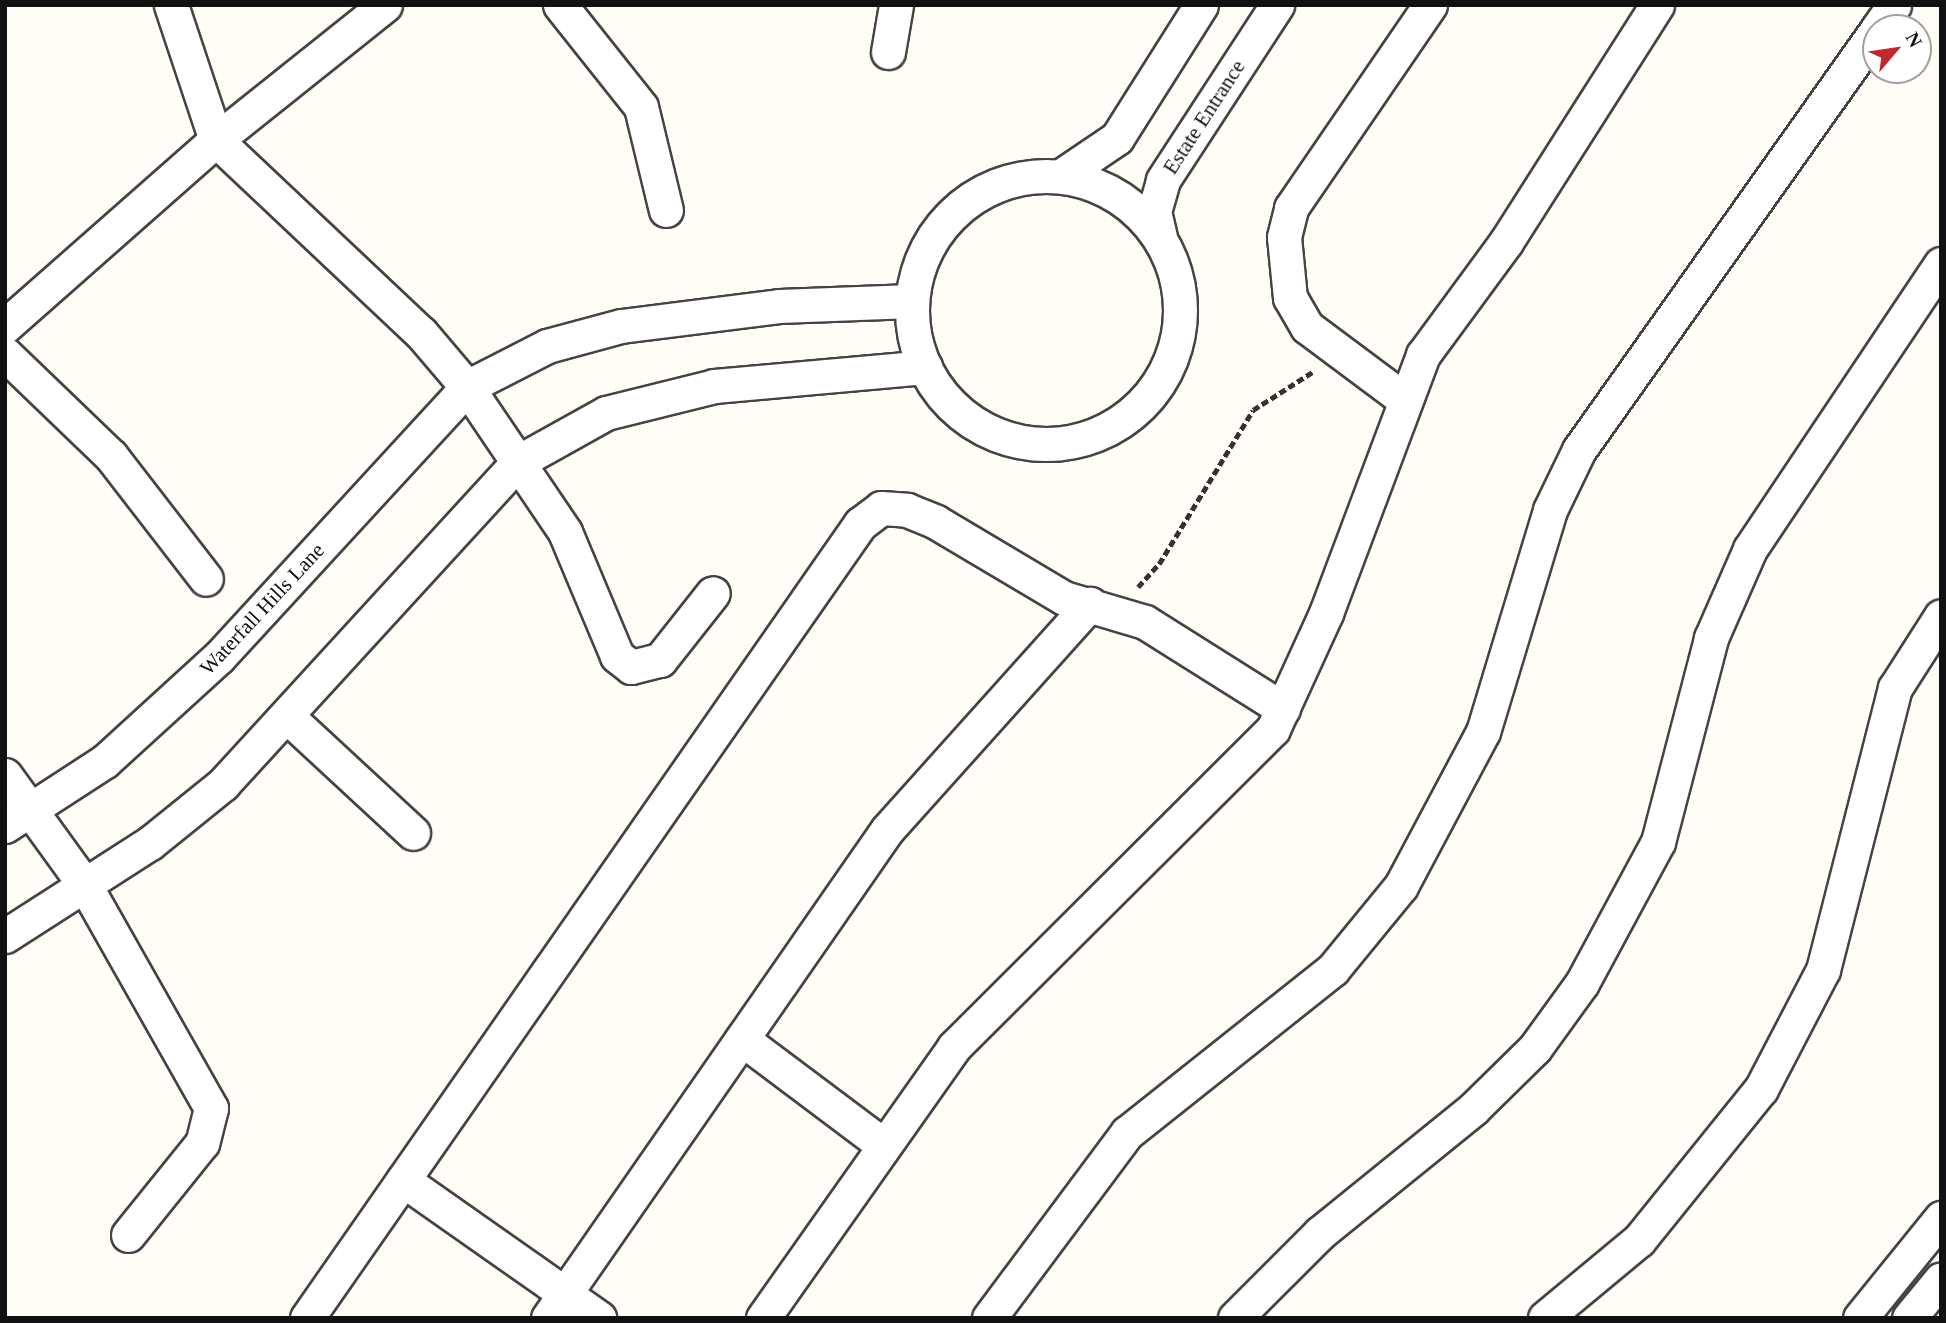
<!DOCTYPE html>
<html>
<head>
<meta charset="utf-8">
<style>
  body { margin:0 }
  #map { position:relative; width:1946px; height:1323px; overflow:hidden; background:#fffdf5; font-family:"Times New Roman",serif }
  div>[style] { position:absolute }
  .path>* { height:4.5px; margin-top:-2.25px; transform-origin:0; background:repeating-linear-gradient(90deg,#333 0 7px,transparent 0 10.5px) }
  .roads { filter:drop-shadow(2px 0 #444) drop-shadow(-2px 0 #444) drop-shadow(0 2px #444) drop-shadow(0 -2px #444) }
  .minor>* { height:33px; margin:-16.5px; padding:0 16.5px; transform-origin:16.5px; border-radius:16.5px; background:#fff }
  .minor>.ring { margin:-16.5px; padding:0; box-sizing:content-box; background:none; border:33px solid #fff; border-radius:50% }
  span { translate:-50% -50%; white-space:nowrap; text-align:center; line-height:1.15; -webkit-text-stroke:7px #fff; paint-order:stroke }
  .street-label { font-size:21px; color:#111 }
  .frame { position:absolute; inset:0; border:7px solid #111; pointer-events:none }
  .north { position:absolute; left:1862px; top:14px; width:70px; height:70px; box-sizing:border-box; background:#fff; border:2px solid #a0a0a0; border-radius:50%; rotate:61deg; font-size:19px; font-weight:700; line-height:28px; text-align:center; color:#111 }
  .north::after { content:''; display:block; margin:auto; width:24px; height:32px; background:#c4262e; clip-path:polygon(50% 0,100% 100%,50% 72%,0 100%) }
</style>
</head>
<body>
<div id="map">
  <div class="path">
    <div style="left:1138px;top:587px;width:31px;rotate:-48deg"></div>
    <div style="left:1159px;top:564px;width:180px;rotate:-58.6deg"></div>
    <div style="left:1253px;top:410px;width:72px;rotate:-32.6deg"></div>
  </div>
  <div class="roads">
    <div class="minor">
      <div style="left:171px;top:5px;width:142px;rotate:71.6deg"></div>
      <div style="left:216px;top:140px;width:282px;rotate:43.3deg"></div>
      <div style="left:421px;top:333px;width:71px;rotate:49.6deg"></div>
      <div style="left:467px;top:387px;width:175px;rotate:55.9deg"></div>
      <div style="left:565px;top:532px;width:134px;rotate:67.2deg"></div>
      <div style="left:617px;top:656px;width:18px;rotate:38deg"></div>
      <div style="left:631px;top:667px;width:30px;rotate:-14deg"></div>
      <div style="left:660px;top:660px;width:85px;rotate:-51.7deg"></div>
      <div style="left:560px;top:5px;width:130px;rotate:51.5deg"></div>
      <div style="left:641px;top:107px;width:106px;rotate:76.4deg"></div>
      <div style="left:1878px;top:28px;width:28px;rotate:-55deg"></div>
      <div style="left:888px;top:52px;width:48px;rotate:-80.3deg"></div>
      <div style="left:1061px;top:176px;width:68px;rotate:-34.2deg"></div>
      <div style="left:1117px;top:138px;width:157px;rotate:-57.7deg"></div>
      <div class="ring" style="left:912px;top:176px;width:235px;height:235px"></div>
      <div style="left:1160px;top:237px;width:26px;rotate:-103deg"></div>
      <div style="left:1154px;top:212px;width:33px;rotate:-74deg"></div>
      <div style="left:1163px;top:180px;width:209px;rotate:-56.9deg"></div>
      <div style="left:5px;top:326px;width:281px;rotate:-41.4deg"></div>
      <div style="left:216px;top:140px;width:216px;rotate:-38.6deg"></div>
      <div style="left:5px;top:354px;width:147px;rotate:43.9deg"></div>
      <div style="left:111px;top:456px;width:155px;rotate:52.3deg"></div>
      <div style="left:1405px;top:400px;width:122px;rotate:-143.3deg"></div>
      <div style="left:1307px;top:327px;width:34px;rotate:-120deg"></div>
      <div style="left:1290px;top:298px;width:61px;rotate:-95.6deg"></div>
      <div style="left:1284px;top:237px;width:30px;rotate:-76deg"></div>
      <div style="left:1291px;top:208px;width:246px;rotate:-55.6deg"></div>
      <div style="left:289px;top:718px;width:169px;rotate:42.8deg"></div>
      <div style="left:5px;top:775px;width:138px;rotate:54.1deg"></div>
      <div style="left:86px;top:887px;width:254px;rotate:60.5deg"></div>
      <div style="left:211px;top:1108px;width:36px;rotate:104deg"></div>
      <div style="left:202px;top:1143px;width:118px;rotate:128.8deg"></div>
      <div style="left:5px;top:826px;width:119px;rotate:-33deg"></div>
      <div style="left:105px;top:761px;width:154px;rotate:-42.4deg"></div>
      <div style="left:219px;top:657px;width:367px;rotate:-47.4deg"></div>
      <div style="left:467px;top:387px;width:90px;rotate:-27.1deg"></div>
      <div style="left:547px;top:346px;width:77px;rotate:-15.1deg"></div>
      <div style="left:621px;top:326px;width:159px;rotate:-7.2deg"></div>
      <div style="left:779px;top:306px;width:133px;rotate:-2.2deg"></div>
      <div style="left:5px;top:936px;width:172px;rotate:-32.7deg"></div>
      <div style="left:150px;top:843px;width:94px;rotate:-38.9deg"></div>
      <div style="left:223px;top:784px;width:437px;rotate:-47.5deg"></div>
      <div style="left:518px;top:462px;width:101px;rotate:-29.1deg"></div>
      <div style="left:606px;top:413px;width:111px;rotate:-14deg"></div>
      <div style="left:714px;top:386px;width:212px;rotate:-5.1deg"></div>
      <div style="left:742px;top:1039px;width:175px;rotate:36.9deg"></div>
      <div style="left:403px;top:1180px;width:240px;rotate:35.1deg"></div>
      <div style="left:307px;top:1318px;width:968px;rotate:-55.14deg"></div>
      <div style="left:860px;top:524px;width:26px;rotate:-37deg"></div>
      <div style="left:881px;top:508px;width:26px;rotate:4deg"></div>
      <div style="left:907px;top:510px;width:31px;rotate:22deg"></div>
      <div style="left:936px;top:522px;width:149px;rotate:30.7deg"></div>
      <div style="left:1064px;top:598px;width:84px;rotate:16.5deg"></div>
      <div style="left:1145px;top:622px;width:163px;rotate:32.2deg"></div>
      <div style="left:548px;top:1318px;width:594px;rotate:-55.21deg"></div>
      <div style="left:887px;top:830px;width:304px;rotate:-48.1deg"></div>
      <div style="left:763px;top:1318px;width:332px;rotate:-54.8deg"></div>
      <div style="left:954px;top:1047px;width:450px;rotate:-44.9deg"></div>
      <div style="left:1273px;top:729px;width:128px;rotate:-65.4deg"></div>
      <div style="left:1326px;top:613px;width:276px;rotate:-69.4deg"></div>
      <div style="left:1423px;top:355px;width:140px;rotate:-53.7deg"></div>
      <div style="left:1506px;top:242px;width:281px;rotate:-57.5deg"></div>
      <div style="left:989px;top:1318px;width:231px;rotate:-53.3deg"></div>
      <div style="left:1127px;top:1133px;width:263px;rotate:-38.5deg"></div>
      <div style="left:1333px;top:969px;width:107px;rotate:-50.7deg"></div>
      <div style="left:1401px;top:886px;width:174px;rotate:-62deg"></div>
      <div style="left:1483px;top:732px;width:232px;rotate:-73.2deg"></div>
      <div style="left:1550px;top:510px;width:67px;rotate:-64.2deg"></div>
      <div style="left:1579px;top:450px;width:514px;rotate:-54.67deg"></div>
      <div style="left:1235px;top:1318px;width:120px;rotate:-45deg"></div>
      <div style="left:1320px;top:1233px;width:197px;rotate:-39deg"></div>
      <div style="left:1473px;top:1109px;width:87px;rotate:-44.5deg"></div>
      <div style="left:1535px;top:1048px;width:80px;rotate:-54.1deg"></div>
      <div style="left:1582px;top:983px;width:160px;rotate:-61.7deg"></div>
      <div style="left:1658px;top:842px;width:211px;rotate:-75.4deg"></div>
      <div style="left:1711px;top:638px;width:97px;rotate:-66.3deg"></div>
      <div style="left:1750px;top:549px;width:343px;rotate:-56.2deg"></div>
      <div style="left:1545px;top:1318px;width:122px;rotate:-39.7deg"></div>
      <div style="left:1639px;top:1240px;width:194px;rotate:-51.1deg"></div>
      <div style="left:1761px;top:1089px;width:134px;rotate:-62.5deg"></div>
      <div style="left:1823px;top:970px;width:291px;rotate:-75.7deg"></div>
      <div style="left:1895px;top:688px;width:85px;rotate:-57.4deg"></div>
      <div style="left:1860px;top:1318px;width:129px;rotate:-51deg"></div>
      <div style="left:1909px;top:1318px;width:50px;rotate:-50.6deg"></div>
    </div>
  </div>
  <div class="street-label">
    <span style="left:1204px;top:117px;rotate:-57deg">Estate Entrance</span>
    <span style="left:262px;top:609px;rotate:-47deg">Waterfall Hills Lane</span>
  </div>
  <div class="frame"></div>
  <div class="north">N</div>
</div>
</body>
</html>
